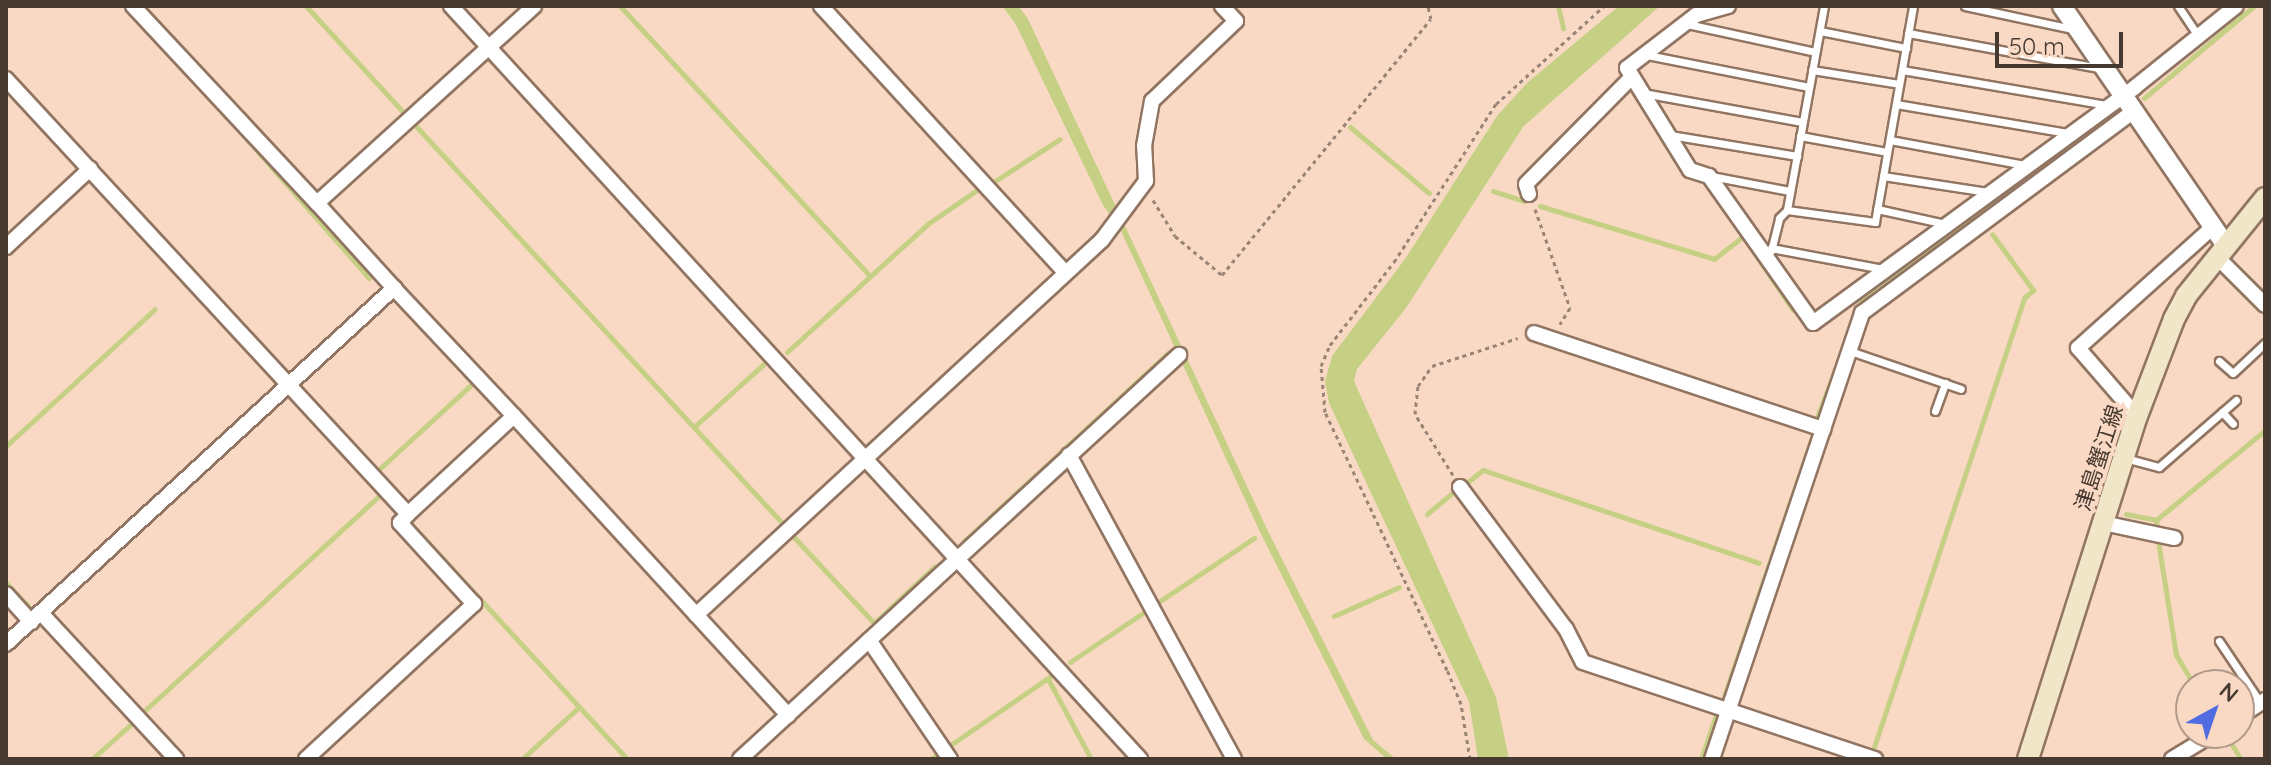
<!DOCTYPE html>
<html>
<head>
<meta charset="utf-8">
<style>
  body { margin:0 }
  #map { position:relative; width:2271px; height:765px; overflow:hidden; background:#f9d9c4; font-family:Quicksand,"Noto Sans JP",sans-serif }
  div>[style] { position:absolute }
  .water>* { inset:0; background:#c6d085 }
  .stream>* { height:5px; margin:-2.5px; padding:0 2.5px; transform-origin:2.5px; border-radius:2.5px; background:#c6d085 }
  .path>* { height:3px; margin-top:-1.5px; transform-origin:0; background:repeating-linear-gradient(90deg,#998475 0 4px,transparent 0 8px) }
  .roads { filter:drop-shadow(2px 0 #917562) drop-shadow(-2px 0 #917562) drop-shadow(0 2px #917562) drop-shadow(0 -2px #917562) }
  .service>* { height:7px; margin:-3.5px; padding:0 3.5px; transform-origin:3.5px; border-radius:3.5px; background:#fff }
  .minor>* { height:14px; margin:-7px; padding:0 7px; transform-origin:7px; border-radius:7px; background:#fff }
  .tertiary>* { height:18px; margin:-9px; padding:0 9px; transform-origin:9px; border-radius:9px; background:#fff }
  .secondary>* { height:20px; margin:-10px; padding:0 10px; transform-origin:10px; border-radius:10px; background:#f2e6c8 }
  span { translate:-50% -50%; white-space:nowrap; text-align:center; line-height:1.15; -webkit-text-stroke:8px #f9d9c4; paint-order:stroke }
  .street-label { font-size:22px; color:#453930 }
  .frame { position:absolute; inset:0; border:8px solid #453930; pointer-events:none }
  .north { position:absolute; left:2175px; top:669px; width:80px; height:80px; box-sizing:border-box; background:#f9d9c4; border:2px solid #b19989; border-radius:50%; rotate:40deg; font-size:22px; font-weight:700; line-height:32px; text-align:center; color:#453930 }
  .north::after { content:''; display:block; margin:auto; width:28px; height:36px; background:#516ce1; clip-path:polygon(50% 0,100% 100%,50% 72%,0 100%) }
  .scale { position:absolute; left:1995px; top:32px; width:128px; height:36px; box-sizing:border-box; border:4px solid #453930; border-top:0; padding-left:10px; font-size:24px; line-height:28px; white-space:nowrap; color:#453930; -webkit-text-stroke:6px #f9d9c4; paint-order:stroke }
</style>
</head>
<body>
<div id="map">
  <div class="water">
    <div style="clip-path:polygon(1002px 6px,1018px 6px,1027px 17px,1268px 531px,1373px 740px,1396px 759px,1387px 759px,1364px 739px,1260px 532px,1121px 231px,1103px 205px,1015px 23px)"></div>
    <div style="clip-path:polygon(1619px 6px,1660px 6px,1523px 127px,1406px 308px,1357px 369px,1354px 381px,1496px 697px,1509px 759px,1478px 759px,1469px 702px,1329px 403px,1325px 381px,1332px 356px,1405px 259px,1497px 116px,1527px 83px)"></div>
  </div>
  <div class="stream">
    <div style="left:306px;top:6px;width:147px;rotate:47.5deg"></div>
    <div style="left:620px;top:6px;width:368px;rotate:47.2deg"></div>
    <div style="left:1558px;top:6px;width:23px;rotate:77deg"></div>
    <div style="left:2144px;top:98px;width:143px;rotate:-39.9deg"></div>
    <div style="left:231px;top:121px;width:209px;rotate:48.7deg"></div>
    <div style="left:414px;top:124px;width:546px;rotate:47.3deg"></div>
    <div style="left:1350px;top:127px;width:103px;rotate:39.9deg"></div>
    <div style="left:995px;top:181px;width:77px;rotate:-32.9deg"></div>
    <div style="left:1493px;top:191px;width:33px;rotate:18deg"></div>
    <div style="left:1540px;top:206px;width:182px;rotate:16.9deg"></div>
    <div style="left:1714px;top:259px;width:37px;rotate:-38deg"></div>
    <div style="left:1743px;top:236px;width:89px;rotate:56deg"></div>
    <div style="left:787px;top:352px;width:192px;rotate:-42.3deg"></div>
    <div style="left:929px;top:223px;width:58px;rotate:-34.5deg"></div>
    <div style="left:1816px;top:420px;width:129px;rotate:-69.2deg"></div>
    <div style="left:1862px;top:299px;width:297px;rotate:-36.5deg"></div>
    <div style="left:694px;top:427px;width:97px;rotate:-42.1deg"></div>
    <div style="left:6px;top:446px;width:202px;rotate:-42.6deg"></div>
    <div style="left:377px;top:471px;width:130px;rotate:-42.5deg"></div>
    <div style="left:473px;top:383px;width:31px;rotate:-132deg"></div>
    <div style="left:1465px;top:484px;width:23px;rotate:-38deg"></div>
    <div style="left:1483px;top:470px;width:291px;rotate:18.6deg"></div>
    <div style="left:1427px;top:514px;width:38px;rotate:-40deg"></div>
    <div style="left:2126px;top:514px;width:31px;rotate:11deg"></div>
    <div style="left:2156px;top:520px;width:8px;rotate:83deg"></div>
    <div style="left:2156px;top:520px;width:141px;rotate:-39.5deg"></div>
    <div style="left:411px;top:524px;width:319px;rotate:47.4deg"></div>
    <div style="left:791px;top:534px;width:122px;rotate:47deg"></div>
    <div style="left:874px;top:623px;width:83px;rotate:-43.1deg"></div>
    <div style="left:2158px;top:541px;width:115px;rotate:81deg"></div>
    <div style="left:2176px;top:655px;width:35px;rotate:59deg"></div>
    <div style="left:963px;top:542px;width:279px;rotate:-42.7deg"></div>
    <div style="left:6px;top:583px;width:32px;rotate:46deg"></div>
    <div style="left:1157px;top:603px;width:117px;rotate:-33.8deg"></div>
    <div style="left:1334px;top:616px;width:71px;rotate:-24deg"></div>
    <div style="left:1070px;top:662px;width:93px;rotate:-34deg"></div>
    <div style="left:1048px;top:679px;width:91px;rotate:61.7deg"></div>
    <div style="left:1723px;top:699px;width:280px;rotate:-71.2deg"></div>
    <div style="left:142px;top:713px;width:326px;rotate:-42.5deg"></div>
    <div style="left:2227px;top:737px;width:26px;rotate:58deg"></div>
    <div style="left:949px;top:746px;width:124px;rotate:-34.5deg"></div>
    <div style="left:1874px;top:747px;width:475px;rotate:-71.5deg"></div>
    <div style="left:2025px;top:297px;width:11px;rotate:-41deg"></div>
    <div style="left:2033px;top:290px;width:69px;rotate:-126.2deg"></div>
    <div style="left:92px;top:759px;width:50px;rotate:-41.7deg"></div>
    <div style="left:522px;top:759px;width:77px;rotate:-42.4deg"></div>
    <div style="left:931px;top:759px;width:11px;rotate:-38deg"></div>
    <div style="left:1701px;top:759px;width:50px;rotate:-71.2deg"></div>
  </div>
  <div class="path">
    <div style="left:1153px;top:200px;width:42px;rotate:58.6deg"></div>
    <div style="left:1175px;top:236px;width:61px;rotate:39.7deg"></div>
    <div style="left:1222px;top:275px;width:330px;rotate:-50.8deg"></div>
    <div style="left:1431px;top:19px;width:13px;rotate:-103deg"></div>
    <div style="left:1535px;top:209px;width:105px;rotate:70.5deg"></div>
    <div style="left:1570px;top:308px;width:19px;rotate:122deg"></div>
    <div style="left:1453px;top:475px;width:72px;rotate:-121.9deg"></div>
    <div style="left:1415px;top:414px;width:28px;rotate:-84deg"></div>
    <div style="left:1418px;top:386px;width:24px;rotate:-55deg"></div>
    <div style="left:1432px;top:366px;width:90px;rotate:-18deg"></div>
    <div style="left:1470px;top:759px;width:56px;rotate:-99.3deg"></div>
    <div style="left:1461px;top:704px;width:37px;rotate:-112deg"></div>
    <div style="left:1447px;top:670px;width:285px;rotate:-115.3deg"></div>
    <div style="left:1325px;top:412px;width:46px;rotate:-95deg"></div>
    <div style="left:1321px;top:366px;width:23px;rotate:-67deg"></div>
    <div style="left:1330px;top:345px;width:105px;rotate:-52.4deg"></div>
    <div style="left:1394px;top:262px;width:188px;rotate:-57.2deg"></div>
    <div style="left:1496px;top:104px;width:146px;rotate:-42.2deg"></div>
  </div>
  <div class="roads">
    <div class="service">
      <div style="left:1824px;top:6px;width:207px;rotate:100.3deg"></div>
      <div style="left:1787px;top:210px;width:89px;rotate:7.8deg"></div>
      <div style="left:1875px;top:222px;width:219px;rotate:-80deg"></div>
      <div style="left:1965px;top:6px;width:109px;rotate:12.1deg"></div>
      <div style="left:2178px;top:6px;width:37px;rotate:56deg"></div>
      <div style="left:1687px;top:24px;width:131px;rotate:12.3deg"></div>
      <div style="left:1820px;top:31px;width:88px;rotate:11.2deg"></div>
      <div style="left:1908px;top:33px;width:194px;rotate:10.4deg"></div>
      <div style="left:1647px;top:55px;width:165px;rotate:11.2deg"></div>
      <div style="left:1812px;top:70px;width:88px;rotate:9.1deg"></div>
      <div style="left:1902px;top:70px;width:207px;rotate:9.7deg"></div>
      <div style="left:1643px;top:93px;width:162px;rotate:10.3deg"></div>
      <div style="left:1896px;top:104px;width:174px;rotate:9.6deg"></div>
      <div style="left:1670px;top:135px;width:129px;rotate:9.4deg"></div>
      <div style="left:1800px;top:136px;width:88px;rotate:10.4deg"></div>
      <div style="left:1890px;top:140px;width:137px;rotate:10.5deg"></div>
      <div style="left:1711px;top:176px;width:80px;rotate:10.8deg"></div>
      <div style="left:1883px;top:176px;width:106px;rotate:8.7deg"></div>
      <div style="left:1877px;top:209px;width:71px;rotate:12.3deg"></div>
      <div style="left:1771px;top:248px;width:114px;rotate:10.6deg"></div>
      <div style="left:1771px;top:251px;width:34px;rotate:-76deg"></div>
      <div style="left:1779px;top:218px;width:11px;rotate:-45deg"></div>
      <div style="left:1850px;top:351px;width:117px;rotate:18.9deg"></div>
      <div style="left:2219px;top:361px;width:18px;rotate:41deg"></div>
      <div style="left:2233px;top:373px;width:44px;rotate:-43.2deg"></div>
      <div style="left:1935px;top:411px;width:30px;rotate:-70deg"></div>
      <div style="left:2222px;top:412px;width:16px;rotate:47deg"></div>
      <div style="left:2125px;top:458px;width:35px;rotate:15deg"></div>
      <div style="left:2159px;top:467px;width:102px;rotate:-41deg"></div>
      <div style="left:2219px;top:641px;width:73px;rotate:56.1deg"></div>
    </div>
    <div class="minor">
      <div style="left:133px;top:6px;width:270px;rotate:47deg"></div>
      <div style="left:451px;top:6px;width:1021px;rotate:47.54deg"></div>
      <div style="left:821px;top:6px;width:362px;rotate:47.5deg"></div>
      <div style="left:1728px;top:6px;width:33px;rotate:164deg"></div>
      <div style="left:1696px;top:15px;width:87px;rotate:142.5deg"></div>
      <div style="left:1627px;top:68px;width:120px;rotate:58.3deg"></div>
      <div style="left:1690px;top:170px;width:20px;rotate:18deg"></div>
      <div style="left:1709px;top:176px;width:180px;rotate:54.7deg"></div>
      <div style="left:1813px;top:323px;width:399px;rotate:-36.2deg"></div>
      <div style="left:2135px;top:87px;width:129px;rotate:-38.7deg"></div>
      <div style="left:6px;top:79px;width:592px;rotate:47.26deg"></div>
      <div style="left:408px;top:514px;width:144px;rotate:-42.8deg"></div>
      <div style="left:514px;top:416px;width:175px;rotate:-133.2deg"></div>
      <div style="left:1529px;top:194px;width:10px;rotate:-107deg"></div>
      <div style="left:1526px;top:184px;width:151px;rotate:-45.3deg"></div>
      <div style="left:6px;top:247px;width:115px;rotate:-42.9deg"></div>
      <div style="left:2216px;top:256px;width:69px;rotate:45deg"></div>
      <div style="left:1534px;top:333px;width:305px;rotate:18.4deg"></div>
      <div style="left:514px;top:416px;width:406px;rotate:47.5deg"></div>
      <div style="left:2137px;top:416px;width:90px;rotate:-130.9deg"></div>
      <div style="left:2078px;top:348px;width:181px;rotate:-41.9deg"></div>
      <div style="left:1069px;top:455px;width:346px;rotate:61.5deg"></div>
      <div style="left:1460px;top:487px;width:177px;rotate:53.3deg"></div>
      <div style="left:1566px;top:629px;width:37px;rotate:63deg"></div>
      <div style="left:1583px;top:662px;width:308px;rotate:18.4deg"></div>
      <div style="left:2103px;top:523px;width:73px;rotate:11.9deg"></div>
      <div style="left:6px;top:594px;width:38px;rotate:48deg"></div>
      <div style="left:41px;top:613px;width:199px;rotate:47.2deg"></div>
      <div style="left:696px;top:615px;width:553px;rotate:-42.73deg"></div>
      <div style="left:1102px;top:240px;width:74px;rotate:-53.3deg"></div>
      <div style="left:1146px;top:181px;width:35px;rotate:-93deg"></div>
      <div style="left:1144px;top:146px;width:46px;rotate:-79.9deg"></div>
      <div style="left:1152px;top:101px;width:116px;rotate:-43.6deg"></div>
      <div style="left:1236px;top:21px;width:21px;rotate:-133deg"></div>
      <div style="left:869px;top:640px;width:144px;rotate:55.8deg"></div>
      <div style="left:6px;top:644px;width:527px;rotate:-42.54deg"></div>
      <div style="left:394px;top:288px;width:115px;rotate:-132.2deg"></div>
      <div style="left:317px;top:203px;width:293px;rotate:-42.2deg"></div>
      <div style="left:2239px;top:717px;width:31px;rotate:-33deg"></div>
      <div style="left:306px;top:759px;width:229px;rotate:-42.7deg"></div>
      <div style="left:474px;top:604px;width:110px;rotate:-132.4deg"></div>
      <div style="left:400px;top:523px;width:12px;rotate:-48deg"></div>
      <div style="left:740px;top:759px;width:597px;rotate:-42.62deg"></div>
      <div style="left:1712px;top:759px;width:471px;rotate:-71.4deg"></div>
      <div style="left:1862px;top:313px;width:339px;rotate:-36.6deg"></div>
      <div style="left:2172px;top:759px;width:50px;rotate:-31.2deg"></div>
    </div>
    <div class="tertiary">
      <div style="left:2062px;top:6px;width:288px;rotate:55.6deg"></div>
    </div>
    <div class="secondary">
      <div style="left:2028px;top:759px;width:360px;rotate:-72.4deg"></div>
      <div style="left:2137px;top:416px;width:104px;rotate:-69.1deg"></div>
      <div style="left:2174px;top:319px;width:26px;rotate:-62deg"></div>
      <div style="left:2186px;top:296px;width:126px;rotate:-51.1deg"></div>
    </div>
  </div>
  <div class="street-label">
    <span style="left:2099px;top:458px;rotate:-72deg">津島蟹江線</span>
  </div>
  <div class="frame"></div>
  <div class="north">N</div>
  <div class="scale">50 m</div>
</div>
</body>
</html>
